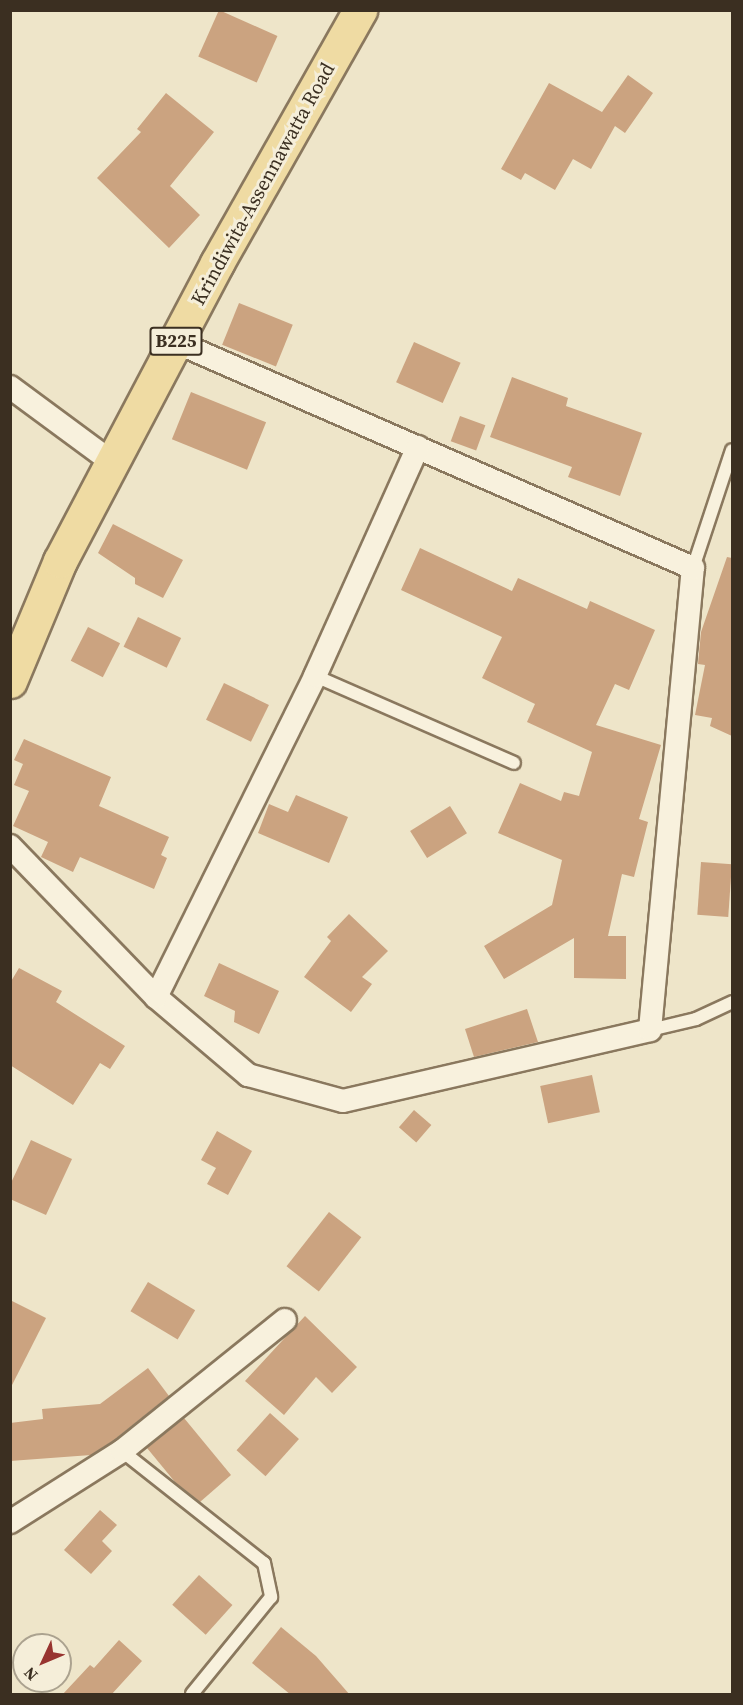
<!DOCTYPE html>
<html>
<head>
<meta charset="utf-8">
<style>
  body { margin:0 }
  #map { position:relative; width:743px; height:1705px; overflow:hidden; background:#eee5c9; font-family:"Source Serif 4",serif }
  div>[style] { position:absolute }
  .building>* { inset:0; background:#cba380; transform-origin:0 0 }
  .roads { filter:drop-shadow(2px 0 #8a785e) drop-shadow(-2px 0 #8a785e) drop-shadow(0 2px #8a785e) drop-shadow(0 -2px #8a785e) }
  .lane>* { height:12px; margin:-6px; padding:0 6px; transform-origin:6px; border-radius:6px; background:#f8f1dd }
  .street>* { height:22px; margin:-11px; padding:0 11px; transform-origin:11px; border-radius:11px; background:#f8f1dd }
  .primary>* { height:33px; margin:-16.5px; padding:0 16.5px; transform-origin:16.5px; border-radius:16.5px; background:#efdba3 }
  span { translate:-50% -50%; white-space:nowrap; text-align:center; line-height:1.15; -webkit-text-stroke:6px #f5eed9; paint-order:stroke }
  .shield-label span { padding:2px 4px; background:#f5eed9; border:2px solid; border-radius:4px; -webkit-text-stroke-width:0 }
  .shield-label { font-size:18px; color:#3b2f21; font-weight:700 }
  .street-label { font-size:20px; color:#3b2f21 }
  .frame { position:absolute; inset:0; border:12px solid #3b2f21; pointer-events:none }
  .north { position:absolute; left:12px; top:1633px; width:60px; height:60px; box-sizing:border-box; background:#f5eed9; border:2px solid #aba28f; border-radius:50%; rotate:226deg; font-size:16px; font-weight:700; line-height:24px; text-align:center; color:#3b2f21 }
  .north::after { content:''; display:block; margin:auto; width:21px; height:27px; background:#983430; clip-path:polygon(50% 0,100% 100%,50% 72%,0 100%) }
</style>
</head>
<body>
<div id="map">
  <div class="building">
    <div style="left:219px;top:10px;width:64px;height:51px;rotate:24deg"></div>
    <div style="clip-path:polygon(628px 75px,653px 93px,625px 133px,615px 126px,591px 169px,573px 159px,555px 190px,525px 173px,521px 180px,501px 169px,549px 83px,602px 112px)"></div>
    <div style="clip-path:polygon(166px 93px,214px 132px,170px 186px,200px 215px,169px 248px,97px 178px,141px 132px,137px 129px)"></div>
    <div style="left:239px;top:303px;width:58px;height:45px;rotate:22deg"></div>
    <div style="left:414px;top:342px;width:51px;height:44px;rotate:24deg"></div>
    <div style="clip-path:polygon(512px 377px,568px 398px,566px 406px,642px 433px,620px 496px,568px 477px,572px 467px,490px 437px)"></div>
    <div style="left:191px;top:392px;width:81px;height:51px;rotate:22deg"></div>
    <div style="left:460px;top:416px;width:27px;height:27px;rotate:20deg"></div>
    <div style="clip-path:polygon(113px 524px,183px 560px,163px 598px,135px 584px,135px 578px,98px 553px)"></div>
    <div style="clip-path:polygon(420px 548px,512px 591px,518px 578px,587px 609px,590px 601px,655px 630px,629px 690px,615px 684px,596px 725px,661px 745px,639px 819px,648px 822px,634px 877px,622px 874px,608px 936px,626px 936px,626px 979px,574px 978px,574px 938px,504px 979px,484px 946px,552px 905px,562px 860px,498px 833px,520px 783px,561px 801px,564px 792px,579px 796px,592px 752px,527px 722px,535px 704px,482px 678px,502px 637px,401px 590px)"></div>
    <div style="clip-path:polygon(727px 557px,732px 558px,732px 736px,710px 726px,712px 718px,695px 715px,705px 665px,698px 664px,701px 632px)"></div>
    <div style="left:138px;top:617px;width:48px;height:33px;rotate:26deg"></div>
    <div style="left:88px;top:627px;width:36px;height:38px;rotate:27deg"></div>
    <div style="left:224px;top:683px;width:50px;height:41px;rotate:26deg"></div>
    <div style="clip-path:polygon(24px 739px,111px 777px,99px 806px,169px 837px,161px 855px,167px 858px,154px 889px,80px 857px,73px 872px,41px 857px,48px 842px,13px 826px,29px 791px,14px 785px,23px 764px,14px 760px)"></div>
    <div style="clip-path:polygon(296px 795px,348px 817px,329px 863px,258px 833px,269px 804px,288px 812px)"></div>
    <div style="left:450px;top:806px;width:32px;height:47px;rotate:58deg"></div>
    <div style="left:701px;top:862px;width:31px;height:53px;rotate:4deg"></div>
    <div style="clip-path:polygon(349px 914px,388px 951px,362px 977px,372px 984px,351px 1012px,304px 977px,331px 941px,327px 937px)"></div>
    <div style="clip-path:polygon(219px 963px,279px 991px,259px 1034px,234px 1022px,235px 1011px,204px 996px)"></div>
    <div style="clip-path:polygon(19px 968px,62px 991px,56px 1002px,125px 1046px,110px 1069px,100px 1063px,73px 1105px,10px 1065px,10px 983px)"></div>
    <div style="clip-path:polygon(527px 1009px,538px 1042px,474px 1057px,465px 1029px)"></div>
    <div style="left:592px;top:1075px;width:38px;height:53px;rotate:78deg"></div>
    <div style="left:414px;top:1110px;width:23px;height:23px;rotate:41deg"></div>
    <div style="clip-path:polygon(217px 1131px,252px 1151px,228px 1195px,207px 1184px,216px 1168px,201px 1160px)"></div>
    <div style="clip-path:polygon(31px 1140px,72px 1159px,46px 1215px,10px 1199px,10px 1185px)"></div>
    <div style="left:329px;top:1212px;width:41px;height:69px;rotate:38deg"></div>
    <div style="left:148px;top:1282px;width:55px;height:34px;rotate:31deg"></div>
    <div style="clip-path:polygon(10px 1300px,46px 1318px,10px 1389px)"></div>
    <div style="clip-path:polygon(305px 1316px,357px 1367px,332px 1393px,316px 1377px,284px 1415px,245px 1381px)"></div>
    <div style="clip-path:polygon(148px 1368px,169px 1396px,114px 1440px,91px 1455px,10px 1461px,10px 1423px,43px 1419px,42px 1409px,100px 1404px)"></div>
    <div style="left:270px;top:1413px;width:39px;height:50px;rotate:42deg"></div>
    <div style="clip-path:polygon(184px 1418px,231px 1475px,200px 1502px,175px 1482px,147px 1448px)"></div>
    <div style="clip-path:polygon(100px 1510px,117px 1525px,102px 1541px,112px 1551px,91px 1574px,64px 1550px)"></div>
    <div style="left:199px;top:1575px;width:45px;height:40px;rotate:42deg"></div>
    <div style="clip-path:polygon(281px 1627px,316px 1656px,350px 1695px,291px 1695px,252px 1663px)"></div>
    <div style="clip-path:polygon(119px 1640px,142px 1661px,111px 1695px,62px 1695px,90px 1665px,94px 1668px)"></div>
  </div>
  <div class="roads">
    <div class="lane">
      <div style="left:693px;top:568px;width:124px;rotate:-71.7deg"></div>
      <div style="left:315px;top:676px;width:217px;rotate:23.6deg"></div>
      <div style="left:650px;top:1030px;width:47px;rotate:-13.4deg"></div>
      <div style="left:696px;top:1019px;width:40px;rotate:-25deg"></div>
      <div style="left:122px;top:1451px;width:181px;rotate:38.3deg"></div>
      <div style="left:264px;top:1563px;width:35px;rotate:78deg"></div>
      <div style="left:271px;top:1597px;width:125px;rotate:129.2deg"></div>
    </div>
    <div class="street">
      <div style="left:10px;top:387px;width:128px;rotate:36.4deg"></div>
      <div style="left:10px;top:846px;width:210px;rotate:46deg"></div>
      <div style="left:156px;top:997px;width:121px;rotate:40.3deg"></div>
      <div style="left:248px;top:1075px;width:98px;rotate:15.3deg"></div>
      <div style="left:343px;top:1101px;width:315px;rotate:-13deg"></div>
      <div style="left:650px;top:1030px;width:464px;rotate:-84.7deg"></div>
      <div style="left:693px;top:568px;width:564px;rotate:-156.39deg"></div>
      <div style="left:156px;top:997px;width:358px;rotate:-63.6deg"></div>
      <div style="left:315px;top:676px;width:251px;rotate:-65.8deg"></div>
      <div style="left:10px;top:1522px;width:133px;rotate:-32.4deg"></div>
      <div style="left:122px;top:1451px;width:209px;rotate:-38.8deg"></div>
    </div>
    <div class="primary">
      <div style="left:10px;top:681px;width:130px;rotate:-67.4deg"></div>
      <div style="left:60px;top:561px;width:337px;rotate:-62.2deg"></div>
      <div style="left:217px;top:263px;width:291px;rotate:-60.5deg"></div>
    </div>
  </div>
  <div class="shield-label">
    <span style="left:176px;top:341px">B225</span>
  </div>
  <div class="street-label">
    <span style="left:263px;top:184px;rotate:-61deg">Krindiwita-Assennawatta Road</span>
  </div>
  <div class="frame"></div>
  <div class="north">N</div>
</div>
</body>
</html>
